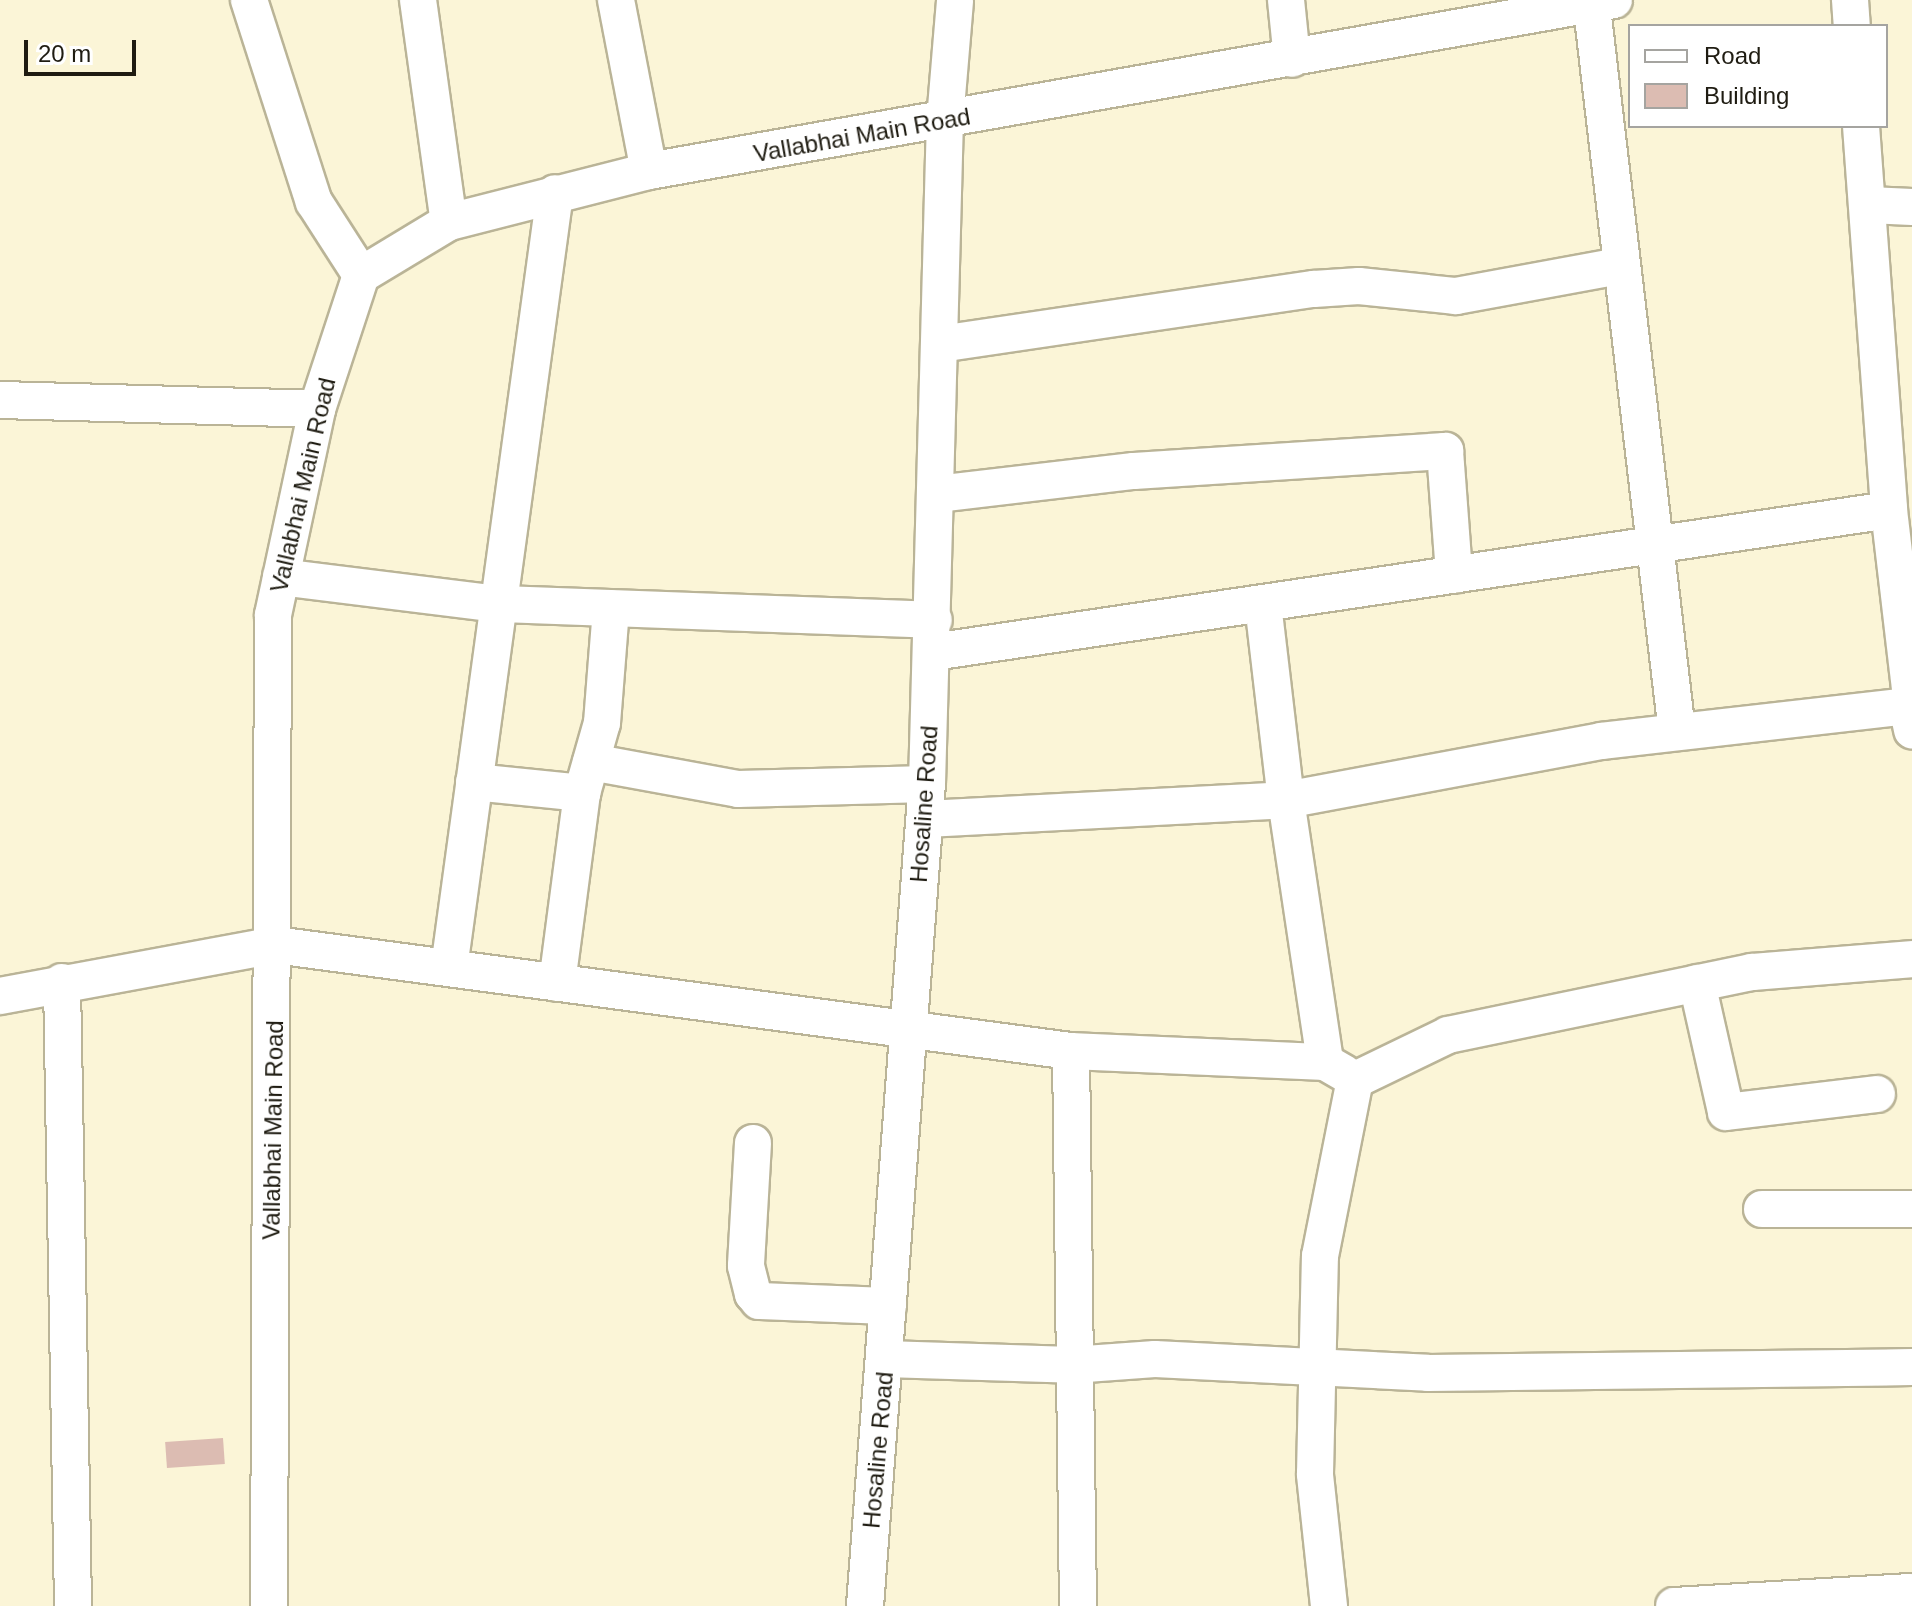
<!DOCTYPE html>
<html>
<head>
<meta charset="utf-8">
<style>
  body { margin:0 }
  #map { position:relative; width:1912px; height:1606px; overflow:hidden; background:#fbf5d7; font-family:Helvetica,sans-serif }
  div>[style] { position:absolute }
  .building>* { inset:0; background:#dcbcb2; transform-origin:0 0 }
  .roads { filter:drop-shadow(2px 0 #bab497) drop-shadow(-2px 0 #bab497) drop-shadow(0 2px #bab497) drop-shadow(0 -2px #bab497) }
  .minor>* { height:36px; margin:-18px; padding:0 18px; transform-origin:18px; border-radius:18px; background:#fff }
  span { translate:-50% -50%; white-space:nowrap; text-align:center; line-height:1.15; -webkit-text-stroke:7px #fff; paint-order:stroke }
  .street-label { font-size:24px; color:#1f1c12 }
  .legend { position:absolute; left:1628px; top:24px; width:260px; height:104px; box-sizing:border-box; background:#fff; border:2px solid #a5a4a0; margin:0; padding:10px 14px; list-style:none; font-size:24px; color:#1f1c12 }
  .legend li { display:flex; align-items:center; gap:16px; height:40px }
  .legend b { width:40px; border:2px solid #a5a4a0 }
  .scale { position:absolute; left:24px; top:40px; width:112px; height:36px; box-sizing:border-box; border:4px solid #1f1c12; border-top:0; padding-left:10px; font-size:24px; line-height:28px; white-space:nowrap; color:#1f1c12; -webkit-text-stroke:6px #fff; paint-order:stroke }
</style>
</head>
<body>
<div id="map">
  <div class="building">
    <div style="left:223px;top:1438px;width:26px;height:58px;rotate:86deg"></div>
  </div>
  <div class="roads">
    <div class="minor">
      <div style="left:249px;top:0;width:212px;rotate:72.2deg"></div>
      <div style="left:314px;top:202px;width:87px;rotate:57.2deg"></div>
      <div style="left:418px;top:0;width:224px;rotate:82.1deg"></div>
      <div style="left:616px;top:0;width:174px;rotate:79.1deg"></div>
      <div style="left:1286px;top:0;width:59px;rotate:84.2deg"></div>
      <div style="left:1591px;top:0;width:737px;rotate:83.3deg"></div>
      <div style="left:1850px;top:0;width:26px;rotate:86deg"></div>
      <div style="left:1861px;top:126px;width:385px;rotate:85.8deg"></div>
      <div style="left:1869px;top:205px;width:43px;rotate:2.7deg"></div>
      <div style="left:940px;top:344px;width:378px;rotate:-8.4deg"></div>
      <div style="left:1314px;top:289px;width:45px;rotate:-3.8deg"></div>
      <div style="left:1359px;top:286px;width:98px;rotate:5.9deg"></div>
      <div style="left:1456px;top:296px;width:166px;rotate:-10.4deg"></div>
      <div style="left:0;top:400px;width:317px;rotate:1.6deg"></div>
      <div style="left:937px;top:494px;width:198px;rotate:-6.7deg"></div>
      <div style="left:1134px;top:471px;width:312px;rotate:-3.7deg"></div>
      <div style="left:1445px;top:451px;width:124px;rotate:85.8deg"></div>
      <div style="left:281px;top:577px;width:220px;rotate:7.1deg"></div>
      <div style="left:499px;top:604px;width:435px;rotate:2.1deg"></div>
      <div style="left:1263px;top:604px;width:197px;rotate:83.3deg"></div>
      <div style="left:1286px;top:800px;width:320px;rotate:-10.6deg"></div>
      <div style="left:1601px;top:741px;width:308px;rotate:-6.5deg"></div>
      <div style="left:1907px;top:706px;width:25px;rotate:78deg"></div>
      <div style="left:933px;top:652px;width:966px;rotate:-8.45deg"></div>
      <div style="left:1889px;top:510px;width:196px;rotate:83.3deg"></div>
      <div style="left:591px;top:762px;width:149px;rotate:10.4deg"></div>
      <div style="left:738px;top:789px;width:189px;rotate:-1.5deg"></div>
      <div style="left:474px;top:782px;width:109px;rotate:5.8deg"></div>
      <div style="left:925px;top:819px;width:361px;rotate:-3deg"></div>
      <div style="left:1286px;top:800px;width:265px;rotate:81.5deg"></div>
      <div style="left:1325px;top:1062px;width:22px;rotate:30deg"></div>
      <div style="left:449px;top:968px;width:782px;rotate:-82.21deg"></div>
      <div style="left:62px;top:982px;width:624px;rotate:88.99deg"></div>
      <div style="left:557px;top:983px;width:192px;rotate:-82.5deg"></div>
      <div style="left:582px;top:793px;width:73px;rotate:-74.1deg"></div>
      <div style="left:602px;top:723px;width:115px;rotate:-85.5deg"></div>
      <div style="left:1697px;top:983px;width:132px;rotate:77.3deg"></div>
      <div style="left:1726px;top:1112px;width:152px;rotate:-6.8deg"></div>
      <div style="left:0;top:996px;width:280px;rotate:-10.5deg"></div>
      <div style="left:275px;top:945px;width:803px;rotate:7.59deg"></div>
      <div style="left:1071px;top:1051px;width:254px;rotate:2.5deg"></div>
      <div style="left:1071px;top:1051px;width:555px;rotate:89.28deg"></div>
      <div style="left:753px;top:1143px;width:123px;rotate:93.3deg"></div>
      <div style="left:746px;top:1266px;width:29px;rotate:76deg"></div>
      <div style="left:753px;top:1294px;width:9px;rotate:49deg"></div>
      <div style="left:759px;top:1301px;width:129px;rotate:2.2deg"></div>
      <div style="left:1762px;top:1209px;width:150px"></div>
      <div style="left:885px;top:1359px;width:187px;rotate:1.8deg"></div>
      <div style="left:1072px;top:1365px;width:83px;rotate:-4.1deg"></div>
      <div style="left:1155px;top:1359px;width:273px;rotate:2.9deg"></div>
      <div style="left:1428px;top:1373px;width:484px;rotate:-0.7deg"></div>
      <div style="left:269px;top:1606px;width:991px;rotate:-89.77deg"></div>
      <div style="left:273px;top:615px;width:211px;rotate:-77.9deg"></div>
      <div style="left:317px;top:409px;width:141px;rotate:-71.8deg"></div>
      <div style="left:361px;top:275px;width:103px;rotate:-31.1deg"></div>
      <div style="left:449px;top:222px;width:206px;rotate:-14.3deg"></div>
      <div style="left:649px;top:171px;width:980px;rotate:-10.05deg"></div>
      <div style="left:865px;top:1606px;width:824px;rotate:-85.69deg"></div>
      <div style="left:927px;top:784px;width:664px;rotate:-88.45deg"></div>
      <div style="left:945px;top:120px;width:120px;rotate:-85.2deg"></div>
      <div style="left:1329px;top:1606px;width:133px;rotate:-96.1deg"></div>
      <div style="left:1315px;top:1474px;width:218px;rotate:-88.7deg"></div>
      <div style="left:1320px;top:1256px;width:179px;rotate:-78.8deg"></div>
      <div style="left:1355px;top:1080px;width:103px;rotate:-25.8deg"></div>
      <div style="left:1448px;top:1035px;width:310px;rotate:-11.7deg"></div>
      <div style="left:1752px;top:972px;width:161px;rotate:-4.6deg"></div>
      <div style="left:1674px;top:1606px;width:238px;rotate:-3.4deg"></div>
    </div>
  </div>
  <div class="street-label">
    <span style="left:862px;top:135px;rotate:-10deg">Vallabhai Main Road</span>
    <span style="left:303px;top:485px;rotate:-77deg">Vallabhai Main Road</span>
    <span style="left:924px;top:804px;rotate:-86deg">Hosaline Road</span>
    <span style="left:273px;top:1130px;rotate:-89deg">Vallabhai Main Road</span>
    <span style="left:878px;top:1450px;rotate:-85deg">Hosaline Road</span>
  </div>
  <ul class="legend">
  <li><b style="height:10px;background:#fff"></b>Road</li>
  <li><b style="height:22px;background:#dcbcb2"></b>Building</li>
  </ul>
  <div class="scale">20 m</div>
</div>
</body>
</html>
